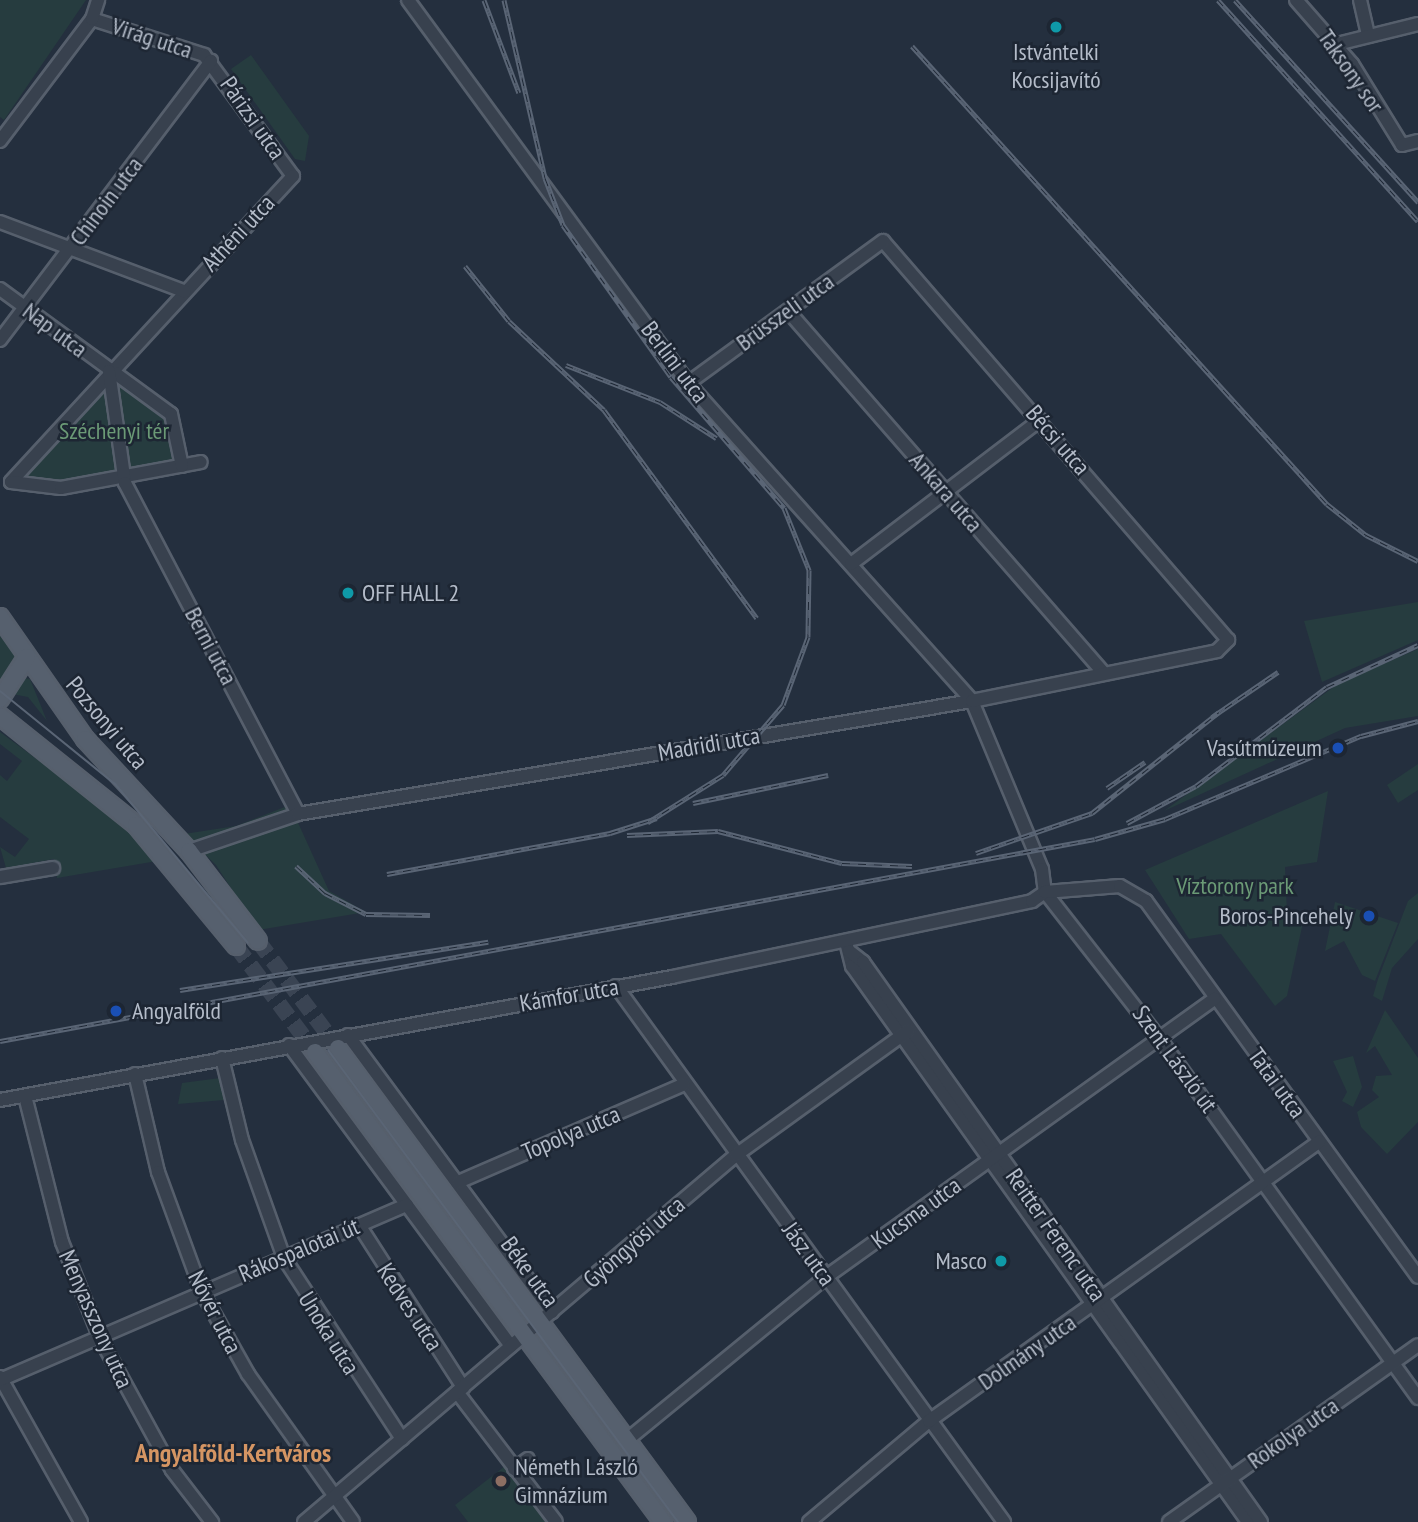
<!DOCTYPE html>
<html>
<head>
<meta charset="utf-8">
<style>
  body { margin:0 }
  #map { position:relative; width:1418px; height:1522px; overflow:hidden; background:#242f3e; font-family:"PT Sans Narrow",sans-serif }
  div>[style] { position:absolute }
  .green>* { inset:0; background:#263c3f }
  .major-tunnel>* { height:16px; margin-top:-8px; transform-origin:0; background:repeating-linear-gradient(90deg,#3a4453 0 16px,transparent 0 24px) }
  .roads { filter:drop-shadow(2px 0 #565f6c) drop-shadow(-2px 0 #565f6c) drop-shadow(0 2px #565f6c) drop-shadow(0 -2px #565f6c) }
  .minor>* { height:12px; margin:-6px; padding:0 6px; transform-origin:6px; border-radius:6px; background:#38414e }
  .major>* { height:16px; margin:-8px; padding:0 8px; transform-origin:8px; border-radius:8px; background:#56606e }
  .tram>* { height:2px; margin:-1px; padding:0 1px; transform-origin:1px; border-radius:1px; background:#5a6575 }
  .rail>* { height:5px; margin-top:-2.5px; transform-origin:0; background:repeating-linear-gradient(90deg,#1d2633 0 8px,#5a6575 0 16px); box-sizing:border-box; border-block:2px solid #5a6575 }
  .dots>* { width:19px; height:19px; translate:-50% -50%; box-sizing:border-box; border:4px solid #1d2633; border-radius:50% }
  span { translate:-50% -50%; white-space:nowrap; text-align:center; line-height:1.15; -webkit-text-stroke:5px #1d2633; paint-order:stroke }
  .street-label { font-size:24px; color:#b4bcc9 }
  .poi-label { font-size:24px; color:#b4bcc9 }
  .left { translate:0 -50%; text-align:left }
  .right { translate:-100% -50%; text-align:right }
  .park-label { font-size:24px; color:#6b9a76 }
  .neighbourhood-label { font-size:26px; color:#d59563; font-weight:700 }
</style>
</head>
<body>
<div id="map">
  <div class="green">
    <div style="clip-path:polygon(0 0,86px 0,4px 120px,0 117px)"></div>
    <div style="clip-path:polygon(251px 55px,309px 136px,305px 161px,295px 159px,231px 69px)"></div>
    <div style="clip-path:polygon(110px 377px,167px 417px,176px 462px,52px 483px,22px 480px)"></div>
    <div style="clip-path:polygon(1418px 602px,1418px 640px,1322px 682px,1304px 621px)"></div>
    <div style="clip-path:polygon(0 626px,21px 656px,0 689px)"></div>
    <div style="clip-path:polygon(1418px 649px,1418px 716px,1345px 728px,1164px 811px,1339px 683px)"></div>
    <div style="clip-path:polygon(21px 677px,30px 679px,47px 721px,28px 697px,12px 694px)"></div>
    <div style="clip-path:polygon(0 732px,114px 816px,157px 861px,57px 878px,54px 859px,6px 868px,0 847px,15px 857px,29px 839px,0 817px,0 775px,7px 781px,22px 761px,0 744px)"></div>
    <div style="clip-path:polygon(1418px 764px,1418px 790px,1398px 803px,1387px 785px)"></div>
    <div style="clip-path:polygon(1328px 791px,1317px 862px,1285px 867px,1287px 913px,1302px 913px,1302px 927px,1287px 996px,1275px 1006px,1221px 934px,1189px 939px,1145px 870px)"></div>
    <div style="clip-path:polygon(290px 805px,329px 891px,366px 912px,258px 930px,216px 865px,184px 834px,236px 826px)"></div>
    <div style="clip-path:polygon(1418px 893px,1418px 939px,1392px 968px,1382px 1001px,1373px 996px,1378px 979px,1408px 901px)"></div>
    <div style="clip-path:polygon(1335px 902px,1398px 923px,1375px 981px,1362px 975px,1344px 941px,1325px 951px)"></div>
    <div style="clip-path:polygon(1385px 1010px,1418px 1058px,1418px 1122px,1387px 1154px,1361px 1127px,1357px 1112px,1379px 1097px,1372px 1090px,1376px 1076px,1392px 1075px,1375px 1046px,1366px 1053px)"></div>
    <div style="clip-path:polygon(1353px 1056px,1362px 1087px,1353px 1107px,1342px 1101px,1347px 1092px,1333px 1061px)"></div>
    <div style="clip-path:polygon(220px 1078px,224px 1100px,178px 1104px,182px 1083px)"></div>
    <div style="clip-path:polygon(505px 1466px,548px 1522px,468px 1522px,455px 1505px)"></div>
  </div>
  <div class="major-tunnel">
    <div style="left:258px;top:941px;width:134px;rotate:53.2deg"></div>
    <div style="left:236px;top:946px;width:132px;rotate:53.3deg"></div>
  </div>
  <div class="roads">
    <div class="minor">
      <div style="left:408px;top:0;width:474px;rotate:53.8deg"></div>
      <div style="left:688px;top:383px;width:426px;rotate:48.2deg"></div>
      <div style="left:972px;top:701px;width:182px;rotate:67.4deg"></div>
      <div style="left:1042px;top:869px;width:23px;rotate:83deg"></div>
      <div style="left:1296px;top:0;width:85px;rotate:48.8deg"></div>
      <div style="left:1352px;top:64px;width:95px;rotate:58.3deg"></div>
      <div style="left:1402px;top:145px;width:16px;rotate:-14deg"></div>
      <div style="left:1360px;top:0;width:37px;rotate:77deg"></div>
      <div style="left:92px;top:19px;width:118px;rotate:17.8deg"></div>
      <div style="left:204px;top:55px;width:150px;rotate:53.7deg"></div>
      <div style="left:293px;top:176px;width:416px;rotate:132.7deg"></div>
      <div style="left:11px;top:482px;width:50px;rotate:6.8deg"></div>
      <div style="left:61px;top:488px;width:142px;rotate:-10.5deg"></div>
      <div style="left:1337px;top:44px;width:83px;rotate:-13.9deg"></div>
      <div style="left:0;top:141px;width:153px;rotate:-53deg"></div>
      <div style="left:92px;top:19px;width:20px;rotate:-72deg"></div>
      <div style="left:0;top:222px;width:197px;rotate:20.6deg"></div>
      <div style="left:0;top:289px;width:212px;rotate:36.2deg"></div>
      <div style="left:171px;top:414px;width:53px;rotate:78.1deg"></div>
      <div style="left:788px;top:311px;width:481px;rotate:48.9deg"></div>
      <div style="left:0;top:340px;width:350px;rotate:-52.9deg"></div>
      <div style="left:109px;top:371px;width:113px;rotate:81.9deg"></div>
      <div style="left:125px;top:483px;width:373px;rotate:62.4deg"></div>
      <div style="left:851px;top:564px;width:238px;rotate:-37.3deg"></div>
      <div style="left:189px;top:851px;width:115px;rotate:-18.7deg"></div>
      <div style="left:298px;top:814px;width:683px;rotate:-9.52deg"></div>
      <div style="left:972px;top:701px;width:250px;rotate:-11.5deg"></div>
      <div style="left:1217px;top:651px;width:16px;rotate:-45deg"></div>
      <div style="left:1228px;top:640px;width:527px;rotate:-130.85deg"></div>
      <div style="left:883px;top:241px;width:241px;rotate:143.9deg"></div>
      <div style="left:0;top:877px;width:54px;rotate:-9.6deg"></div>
      <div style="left:1045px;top:892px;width:187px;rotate:52deg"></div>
      <div style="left:1160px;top:1039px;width:442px;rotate:54.3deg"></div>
      <div style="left:846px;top:942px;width:25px;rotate:76deg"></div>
      <div style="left:852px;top:966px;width:683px;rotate:54.54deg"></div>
      <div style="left:849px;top:951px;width:18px;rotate:38deg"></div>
      <div style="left:863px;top:962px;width:687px;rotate:54.6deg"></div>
      <div style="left:616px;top:986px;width:662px;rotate:54.1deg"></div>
      <div style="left:348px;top:1035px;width:344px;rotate:53.6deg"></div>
      <div style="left:289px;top:1045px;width:374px;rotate:53.6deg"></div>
      <div style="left:222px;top:1058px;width:84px;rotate:76.3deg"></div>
      <div style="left:242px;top:1140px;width:125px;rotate:70.4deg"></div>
      <div style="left:284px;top:1258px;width:216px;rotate:56.9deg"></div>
      <div style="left:135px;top:1074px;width:101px;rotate:76.8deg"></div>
      <div style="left:158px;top:1172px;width:128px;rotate:69.9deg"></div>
      <div style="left:202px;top:1292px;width:94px;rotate:60.7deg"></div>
      <div style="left:248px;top:1374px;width:181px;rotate:54.6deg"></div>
      <div style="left:25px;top:1096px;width:151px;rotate:75.8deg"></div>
      <div style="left:62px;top:1242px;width:103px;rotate:68.4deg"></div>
      <div style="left:100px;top:1338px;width:150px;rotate:61.4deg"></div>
      <div style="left:172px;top:1470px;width:66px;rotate:52.4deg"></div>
      <div style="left:0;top:1100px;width:683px;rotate:-10.37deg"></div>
      <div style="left:672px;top:977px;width:368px;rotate:-11.9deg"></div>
      <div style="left:1032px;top:901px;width:16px;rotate:-35deg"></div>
      <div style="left:1045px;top:892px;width:75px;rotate:-4.6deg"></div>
      <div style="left:1120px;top:886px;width:30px;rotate:30deg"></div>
      <div style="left:1146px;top:901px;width:464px;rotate:54.1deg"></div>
      <div style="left:458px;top:1182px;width:246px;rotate:-23.4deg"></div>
      <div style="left:359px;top:1225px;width:193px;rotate:57.3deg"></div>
      <div style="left:0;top:1377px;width:166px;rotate:60.8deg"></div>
      <div style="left:0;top:1380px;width:443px;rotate:-23.3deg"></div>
      <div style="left:457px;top:1392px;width:163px;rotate:52.7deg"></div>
      <div style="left:627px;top:1440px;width:257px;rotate:-39.3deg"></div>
      <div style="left:826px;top:1277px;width:478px;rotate:-35.6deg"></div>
      <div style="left:514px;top:1469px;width:17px;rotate:-36deg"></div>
      <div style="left:304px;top:1522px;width:567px;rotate:-40.35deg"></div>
      <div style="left:736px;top:1155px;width:213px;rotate:-35.8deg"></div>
      <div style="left:809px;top:1522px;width:157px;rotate:-40.1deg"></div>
      <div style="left:929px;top:1421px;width:480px;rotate:-35.6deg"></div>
      <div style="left:1169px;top:1522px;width:305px;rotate:-35.4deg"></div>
    </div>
    <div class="major">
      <div style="left:0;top:617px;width:149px;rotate:55.1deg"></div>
      <div style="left:85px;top:739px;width:153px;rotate:47.1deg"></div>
      <div style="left:189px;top:851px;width:113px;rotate:52.5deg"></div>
      <div style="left:0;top:699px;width:50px;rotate:-57.3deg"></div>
      <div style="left:0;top:716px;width:174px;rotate:38.7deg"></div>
      <div style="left:136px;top:825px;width:157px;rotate:50.4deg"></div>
      <div style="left:338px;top:1048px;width:589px;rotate:53.64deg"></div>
      <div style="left:315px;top:1052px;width:585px;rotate:53.48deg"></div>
    </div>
  </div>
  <div class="tram">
    <div style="left:0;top:691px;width:148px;rotate:39deg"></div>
    <div style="left:115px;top:784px;width:207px;rotate:50.1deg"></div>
    <div style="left:328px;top:1050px;width:588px;rotate:53.44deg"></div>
  </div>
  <div class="rail">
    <div style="left:484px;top:0;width:99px;rotate:69.4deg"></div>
    <div style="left:504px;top:0;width:183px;rotate:77deg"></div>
    <div style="left:545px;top:178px;width:50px;rotate:69deg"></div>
    <div style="left:563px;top:225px;width:186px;rotate:54.6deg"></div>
    <div style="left:671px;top:377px;width:173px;rotate:49.2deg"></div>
    <div style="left:784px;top:508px;width:67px;rotate:68deg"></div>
    <div style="left:809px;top:570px;width:67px;rotate:90.9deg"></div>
    <div style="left:808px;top:637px;width:72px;rotate:110.2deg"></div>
    <div style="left:783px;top:705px;width:92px;rotate:130.6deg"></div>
    <div style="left:723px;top:775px;width:89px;rotate:147.9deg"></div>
    <div style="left:1218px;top:0;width:298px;rotate:47.9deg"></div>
    <div style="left:1235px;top:0;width:273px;rotate:47.8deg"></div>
    <div style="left:912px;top:46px;width:618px;rotate:47.82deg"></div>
    <div style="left:1327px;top:504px;width:50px;rotate:38.5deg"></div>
    <div style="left:1366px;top:535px;width:58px;rotate:26.6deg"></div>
    <div style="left:465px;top:266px;width:70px;rotate:51.3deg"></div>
    <div style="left:509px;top:321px;width:130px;rotate:43.1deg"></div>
    <div style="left:604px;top:410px;width:258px;rotate:53.7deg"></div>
    <div style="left:566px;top:365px;width:101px;rotate:21.5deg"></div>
    <div style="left:660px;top:402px;width:67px;rotate:32.7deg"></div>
    <div style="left:1212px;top:717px;width:80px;rotate:-34.3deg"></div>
    <div style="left:1107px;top:788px;width:46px;rotate:-34.4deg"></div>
    <div style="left:693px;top:803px;width:138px;rotate:-11.7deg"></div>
    <div style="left:1127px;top:823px;width:78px;rotate:-28.2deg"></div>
    <div style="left:1196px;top:786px;width:164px;rotate:-37.1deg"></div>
    <div style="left:1327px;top:687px;width:100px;rotate:-24.8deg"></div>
    <div style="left:627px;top:835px;width:91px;rotate:-2.5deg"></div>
    <div style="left:718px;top:831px;width:128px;rotate:14.5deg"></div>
    <div style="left:842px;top:863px;width:70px;rotate:2.5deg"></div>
    <div style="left:976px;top:853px;width:123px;rotate:-19deg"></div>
    <div style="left:1092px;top:813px;width:162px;rotate:-38.5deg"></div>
    <div style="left:296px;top:866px;width:40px;rotate:43deg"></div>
    <div style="left:325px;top:893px;width:46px;rotate:27.1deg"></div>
    <div style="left:366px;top:914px;width:64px;rotate:0.9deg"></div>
    <div style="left:387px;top:874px;width:227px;rotate:-10.4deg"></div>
    <div style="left:610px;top:833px;width:49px;rotate:-17.7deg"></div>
    <div style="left:180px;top:990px;width:312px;rotate:-8.9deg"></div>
    <div style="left:0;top:1041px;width:1113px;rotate:-10.45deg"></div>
    <div style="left:1095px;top:839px;width:73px;rotate:-15.9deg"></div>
    <div style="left:1165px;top:819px;width:213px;rotate:-23deg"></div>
    <div style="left:1361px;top:736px;width:59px;rotate:-14.7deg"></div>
  </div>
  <div class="dots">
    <div style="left:1056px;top:27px;background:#0f9aa8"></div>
    <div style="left:348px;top:593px;background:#0f9aa8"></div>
    <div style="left:1338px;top:748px;background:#1a4fb4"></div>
    <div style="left:1369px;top:916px;background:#1a4fb4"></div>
    <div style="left:116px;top:1011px;background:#1a4fb4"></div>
    <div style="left:1001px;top:1261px;background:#0f9aa8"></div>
    <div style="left:501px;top:1481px;background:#8d6e63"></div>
  </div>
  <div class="street-label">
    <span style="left:152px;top:38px;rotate:18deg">Virág utca</span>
    <span style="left:1351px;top:71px;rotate:55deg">Taksony sor</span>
    <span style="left:253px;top:118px;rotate:55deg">Párizsi utca</span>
    <span style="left:106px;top:201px;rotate:-53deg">Chinoin utca</span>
    <span style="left:238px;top:233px;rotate:-47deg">Athéni utca</span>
    <span style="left:785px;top:312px;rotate:-36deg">Brüsszeli utca</span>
    <span style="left:55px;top:330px;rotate:37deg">Nap utca</span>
    <span style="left:675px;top:362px;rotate:53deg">Berlini utca</span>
    <span style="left:1058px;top:440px;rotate:49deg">Bécsi utca</span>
    <span style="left:946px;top:492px;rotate:49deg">Ankara utca</span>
    <span style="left:211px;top:646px;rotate:62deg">Berni utca</span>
    <span style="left:107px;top:723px;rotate:50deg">Pozsonyi utca</span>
    <span style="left:709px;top:744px;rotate:-10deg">Madridi utca</span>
    <span style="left:569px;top:995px;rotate:-10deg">Kámfor utca</span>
    <span style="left:1175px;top:1059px;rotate:54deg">Szent László út</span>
    <span style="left:1277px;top:1083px;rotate:54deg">Tatai utca</span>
    <span style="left:571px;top:1133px;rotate:-23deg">Topolya utca</span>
    <span style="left:916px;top:1213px;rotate:-36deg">Kucsma utca</span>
    <span style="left:1056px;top:1235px;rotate:55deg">Reitter Ferenc utca</span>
    <span style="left:634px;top:1242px;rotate:-41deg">Gyöngyösi utca</span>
    <span style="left:299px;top:1250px;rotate:-23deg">Rákospalotai út</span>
    <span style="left:809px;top:1254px;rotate:54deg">Jász utca</span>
    <span style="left:530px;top:1272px;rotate:54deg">Béke utca</span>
    <span style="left:410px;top:1307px;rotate:57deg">Kedves utca</span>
    <span style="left:215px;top:1312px;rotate:63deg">Nővér utca</span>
    <span style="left:96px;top:1319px;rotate:66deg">Menyasszony utca</span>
    <span style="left:329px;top:1333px;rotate:58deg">Unoka utca</span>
    <span style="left:1027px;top:1352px;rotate:-35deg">Dolmány utca</span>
    <span style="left:1293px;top:1433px;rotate:-35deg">Rokolya utca</span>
  </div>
  <div class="poi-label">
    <span style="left:1056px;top:66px">Istvántelki<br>Kocsijavító</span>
    <span class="left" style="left:362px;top:593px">OFF HALL 2</span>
    <span class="right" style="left:1322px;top:748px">Vasútmúzeum</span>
    <span class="right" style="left:1353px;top:916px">Boros-Pincehely</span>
    <span class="left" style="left:132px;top:1011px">Angyalföld</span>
    <span class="right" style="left:987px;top:1261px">Masco</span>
    <span class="left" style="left:515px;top:1481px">Németh László<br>Gimnázium</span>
  </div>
  <div class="park-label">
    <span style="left:114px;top:431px">Széchenyi tér</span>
    <span style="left:1235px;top:886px">Víztorony park</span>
  </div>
  <div class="neighbourhood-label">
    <span style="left:233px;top:1453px">Angyalföld-Kertváros</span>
  </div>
</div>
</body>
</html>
